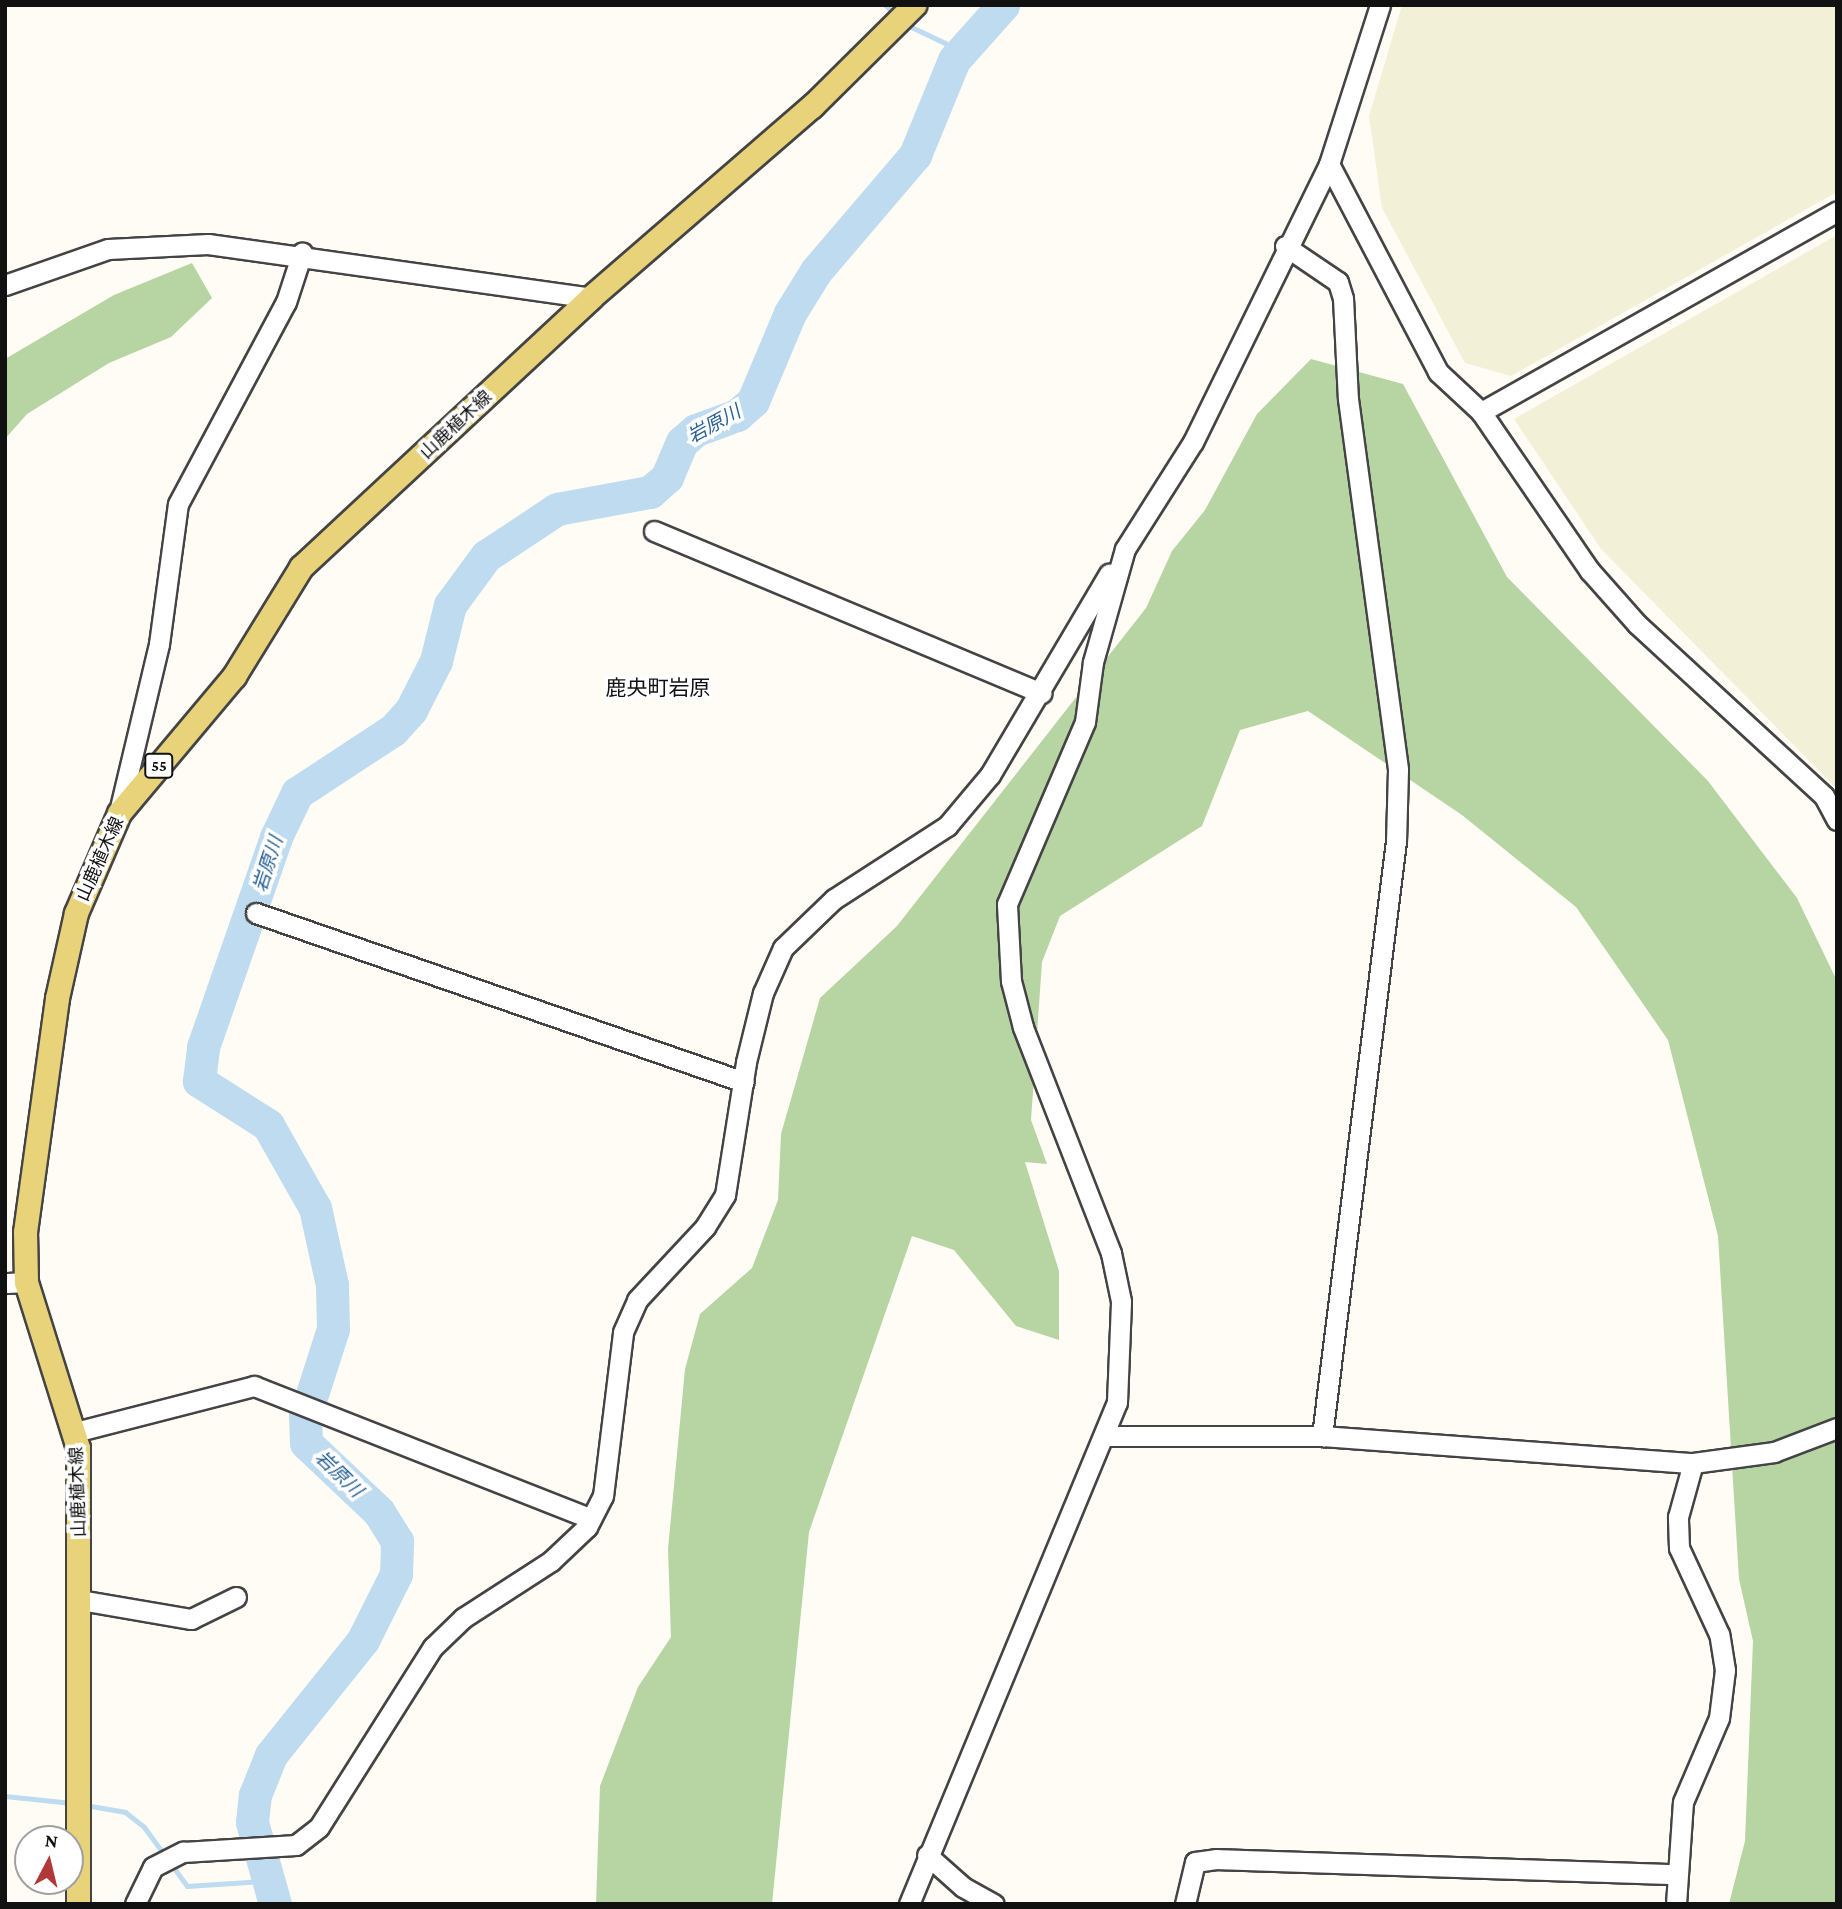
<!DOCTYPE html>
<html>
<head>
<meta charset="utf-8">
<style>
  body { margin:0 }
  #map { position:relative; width:1842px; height:1909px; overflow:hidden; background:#fefcf5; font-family:"Crimson Pro","Noto Sans JP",serif }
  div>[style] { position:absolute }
  .farmland>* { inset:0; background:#f2f1d7 }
  .forest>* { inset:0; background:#b7d4a3 }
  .stream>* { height:5px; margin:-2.5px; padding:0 2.5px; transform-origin:2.5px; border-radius:2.5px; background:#bfdbf0 }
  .river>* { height:33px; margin:-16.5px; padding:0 16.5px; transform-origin:16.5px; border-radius:16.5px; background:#bfdbf0 }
  .roads { filter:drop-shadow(2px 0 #444) drop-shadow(-2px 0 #444) drop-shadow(0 2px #444) drop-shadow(0 -2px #444) }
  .minor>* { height:19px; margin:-9.5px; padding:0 9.5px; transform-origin:9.5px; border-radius:9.5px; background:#fff }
  .major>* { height:23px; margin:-11.5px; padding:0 11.5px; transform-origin:11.5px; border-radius:11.5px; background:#e9d37a }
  span { translate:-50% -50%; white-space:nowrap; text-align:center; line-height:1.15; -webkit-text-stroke:7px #fff; paint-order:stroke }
  .shield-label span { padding:2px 5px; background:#fff; border:2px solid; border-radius:5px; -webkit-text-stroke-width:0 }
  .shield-label { font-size:16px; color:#111; font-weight:700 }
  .street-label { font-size:18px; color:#111 }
  .water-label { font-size:19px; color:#276095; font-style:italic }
  .quarter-label { font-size:21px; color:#111 }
  .frame { position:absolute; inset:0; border:7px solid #111; pointer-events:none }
  .north { position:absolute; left:14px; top:1825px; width:70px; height:70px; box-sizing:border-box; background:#fff; border:2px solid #a0a0a0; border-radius:50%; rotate:7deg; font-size:19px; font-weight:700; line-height:28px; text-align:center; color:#111 }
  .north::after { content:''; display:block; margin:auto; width:24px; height:32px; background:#b13838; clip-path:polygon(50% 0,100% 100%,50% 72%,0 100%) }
</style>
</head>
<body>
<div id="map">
  <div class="farmland">
    <div style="clip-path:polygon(1402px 5px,1837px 5px,1837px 192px,1511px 376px,1465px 363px,1382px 208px,1369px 116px)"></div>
    <div style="clip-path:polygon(1837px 235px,1837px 789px,1601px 549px,1514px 419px)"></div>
  </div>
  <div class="forest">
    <div style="clip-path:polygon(192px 263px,212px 298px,171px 337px,109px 363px,27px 414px,5px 439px,5px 359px,114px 295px)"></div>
    <div style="clip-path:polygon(1311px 359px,1403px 384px,1507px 577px,1708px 781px,1797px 898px,1837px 981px,1837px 1904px,1729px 1904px,1745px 1841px,1753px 1641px,1739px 1579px,1718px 1236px,1668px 1040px,1576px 907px,1462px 815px,1308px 711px,1240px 730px,1202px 826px,1060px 916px,1042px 962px,1031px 1120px,1047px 1164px,1025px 1162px,1059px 1271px,1059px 1340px,1016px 1326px,954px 1250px,912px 1236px,809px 1532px,772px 1904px,596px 1904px,600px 1786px,638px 1687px,671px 1637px,668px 1549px,685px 1369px,700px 1314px,752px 1268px,778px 1200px,781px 1134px,820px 998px,897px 926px,1146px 608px,1172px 551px,1205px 510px,1257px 414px)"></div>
  </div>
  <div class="stream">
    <div style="left:885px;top:5px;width:15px;rotate:42deg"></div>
    <div style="left:905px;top:24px;width:44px;rotate:25.4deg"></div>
    <div style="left:945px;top:43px;width:19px;rotate:62deg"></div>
    <div style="left:5px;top:1796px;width:67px;rotate:6deg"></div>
    <div style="left:85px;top:1805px;width:41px;rotate:9.9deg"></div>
    <div style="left:125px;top:1812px;width:24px;rotate:38deg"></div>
    <div style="left:144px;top:1827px;width:73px;rotate:53.9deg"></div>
    <div style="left:187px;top:1886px;width:77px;rotate:-3.7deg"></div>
  </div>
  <div class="river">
    <div style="left:275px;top:1904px;width:85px;rotate:-105.7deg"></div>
    <div style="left:252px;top:1822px;width:27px;rotate:-84deg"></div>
    <div style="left:255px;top:1795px;width:43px;rotate:-68.2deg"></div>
    <div style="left:271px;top:1755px;width:147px;rotate:-51.3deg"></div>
    <div style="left:363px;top:1640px;width:74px;rotate:-63.4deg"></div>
    <div style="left:396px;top:1574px;width:33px;rotate:-88deg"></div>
    <div style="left:397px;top:1541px;width:34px;rotate:-122deg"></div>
    <div style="left:379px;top:1512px;width:100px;rotate:-136.6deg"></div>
    <div style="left:306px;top:1443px;width:27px;rotate:-92deg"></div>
    <div style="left:305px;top:1416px;width:91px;rotate:-72.2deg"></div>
    <div style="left:333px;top:1329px;width:44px;rotate:-91.3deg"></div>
    <div style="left:332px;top:1285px;width:79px;rotate:-102.4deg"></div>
    <div style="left:315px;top:1208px;width:95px;rotate:-119.5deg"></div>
    <div style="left:268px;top:1125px;width:82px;rotate:-147.5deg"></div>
    <div style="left:199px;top:1081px;width:34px;rotate:-83deg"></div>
    <div style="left:203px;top:1047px;width:222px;rotate:-70.8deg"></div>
    <div style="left:276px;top:837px;width:49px;rotate:-64.5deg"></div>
    <div style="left:297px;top:793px;width:115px;rotate:-33.3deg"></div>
    <div style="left:393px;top:730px;width:27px;rotate:-48deg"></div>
    <div style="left:411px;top:710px;width:55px;rotate:-63deg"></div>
    <div style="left:436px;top:661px;width:58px;rotate:-76deg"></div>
    <div style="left:450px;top:605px;width:61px;rotate:-53.7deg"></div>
    <div style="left:486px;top:556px;width:85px;rotate:-33.5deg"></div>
    <div style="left:557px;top:509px;width:95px;rotate:-10.4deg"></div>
    <div style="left:650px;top:492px;width:23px;rotate:-41deg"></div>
    <div style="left:667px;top:477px;width:38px;rotate:-67deg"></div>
    <div style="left:682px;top:442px;width:18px;rotate:-41deg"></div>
    <div style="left:696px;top:430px;width:44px;rotate:-20.1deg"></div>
    <div style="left:737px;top:415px;width:21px;rotate:-41deg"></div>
    <div style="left:753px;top:401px;width:95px;rotate:-67.2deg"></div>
    <div style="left:790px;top:313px;width:49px;rotate:-58.2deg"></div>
    <div style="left:816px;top:271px;width:153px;rotate:-49.5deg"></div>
    <div style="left:915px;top:155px;width:103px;rotate:-67.7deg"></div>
    <div style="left:954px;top:60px;width:74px;rotate:-48.3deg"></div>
  </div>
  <div class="roads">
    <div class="minor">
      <div style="left:1329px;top:164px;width:235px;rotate:62.3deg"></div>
      <div style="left:1438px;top:372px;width:59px;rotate:42.9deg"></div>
      <div style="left:1481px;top:412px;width:193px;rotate:55.6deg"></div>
      <div style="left:1590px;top:571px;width:71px;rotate:48.4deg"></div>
      <div style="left:1637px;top:624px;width:254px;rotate:42.6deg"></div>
      <div style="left:1824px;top:796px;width:27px;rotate:62deg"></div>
      <div style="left:1285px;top:246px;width:64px;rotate:34.2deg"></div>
      <div style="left:1338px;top:282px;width:17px;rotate:73deg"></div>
      <div style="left:1343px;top:298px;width:101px;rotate:87.2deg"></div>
      <div style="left:1348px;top:399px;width:374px;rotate:82.3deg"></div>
      <div style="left:1398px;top:770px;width:71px;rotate:91.6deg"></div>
      <div style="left:1396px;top:841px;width:600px;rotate:97.09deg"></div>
      <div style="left:5px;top:285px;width:109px;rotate:-19.3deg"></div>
      <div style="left:108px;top:249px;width:100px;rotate:-2.9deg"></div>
      <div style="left:208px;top:244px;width:386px;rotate:8deg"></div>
      <div style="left:1481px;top:412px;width:409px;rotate:-29.4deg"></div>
      <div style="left:654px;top:531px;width:420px;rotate:22.7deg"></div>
      <div style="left:119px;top:812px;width:173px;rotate:-76.6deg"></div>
      <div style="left:159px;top:644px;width:141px;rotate:-82.3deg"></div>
      <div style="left:178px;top:504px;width:229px;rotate:-61.9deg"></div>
      <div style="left:286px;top:302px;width:52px;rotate:-71.9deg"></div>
      <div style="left:256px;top:913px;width:516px;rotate:19.1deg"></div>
      <div style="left:5px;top:1283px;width:21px;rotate:-3deg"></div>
      <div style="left:75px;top:1432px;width:185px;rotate:-14.4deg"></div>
      <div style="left:254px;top:1386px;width:362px;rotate:21.5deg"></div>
      <div style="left:1108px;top:1436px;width:214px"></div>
      <div style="left:1322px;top:1436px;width:372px;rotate:4.2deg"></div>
      <div style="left:1693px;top:1463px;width:82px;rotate:-7.7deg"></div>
      <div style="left:1774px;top:1452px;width:67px;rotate:-20.9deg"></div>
      <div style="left:80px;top:1600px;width:113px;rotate:9.7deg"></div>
      <div style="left:191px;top:1619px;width:50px;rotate:-26.1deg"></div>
      <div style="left:927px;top:1855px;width:48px;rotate:41.6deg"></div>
      <div style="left:963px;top:1887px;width:35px;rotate:29deg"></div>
      <div style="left:135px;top:1904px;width:41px;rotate:-64.1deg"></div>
      <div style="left:153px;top:1867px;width:34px;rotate:-27deg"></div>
      <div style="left:183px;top:1852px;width:113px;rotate:-3.5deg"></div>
      <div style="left:296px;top:1845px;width:29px;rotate:-38deg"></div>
      <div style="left:319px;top:1827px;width:213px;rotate:-57.7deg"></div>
      <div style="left:433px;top:1647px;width:42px;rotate:-44deg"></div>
      <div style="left:463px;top:1618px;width:105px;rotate:-32.9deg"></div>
      <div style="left:551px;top:1561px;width:50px;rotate:-43.4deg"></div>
      <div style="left:587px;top:1527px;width:35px;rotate:-63deg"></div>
      <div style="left:603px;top:1496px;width:165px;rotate:-83deg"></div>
      <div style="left:623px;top:1332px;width:35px;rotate:-66deg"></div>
      <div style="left:637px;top:1300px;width:100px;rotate:-47deg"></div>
      <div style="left:705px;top:1227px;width:38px;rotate:-58deg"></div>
      <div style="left:725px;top:1195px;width:135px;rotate:-81deg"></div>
      <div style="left:746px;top:1062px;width:71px;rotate:-76.2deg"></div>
      <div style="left:763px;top:993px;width:49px;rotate:-66deg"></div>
      <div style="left:783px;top:948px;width:71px;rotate:-43.9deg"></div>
      <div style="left:834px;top:899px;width:135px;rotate:-32.9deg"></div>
      <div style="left:947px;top:826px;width:67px;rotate:-49.9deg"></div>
      <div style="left:990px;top:775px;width:234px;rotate:-59.4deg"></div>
      <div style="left:909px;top:1904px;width:543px;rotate:-67.49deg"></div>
      <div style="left:1117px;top:1402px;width:101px;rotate:-87.7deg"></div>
      <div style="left:1121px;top:1301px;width:49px;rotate:-101.8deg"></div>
      <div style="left:1111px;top:1253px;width:243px;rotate:-111.3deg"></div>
      <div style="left:1023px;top:1027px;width:48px;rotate:-104.6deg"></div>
      <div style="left:1011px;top:981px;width:77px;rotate:-93deg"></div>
      <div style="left:1007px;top:904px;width:198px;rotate:-66.8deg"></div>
      <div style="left:1085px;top:722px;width:61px;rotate:-82.4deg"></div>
      <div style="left:1093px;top:662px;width:117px;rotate:-74.2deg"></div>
      <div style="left:1125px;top:549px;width:127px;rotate:-57.6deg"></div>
      <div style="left:1193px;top:442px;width:309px;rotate:-63.9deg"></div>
      <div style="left:1329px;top:164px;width:167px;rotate:-72.2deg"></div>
      <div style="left:1185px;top:1904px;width:43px;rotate:-76.6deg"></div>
      <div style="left:1195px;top:1862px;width:21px;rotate:-8deg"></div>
      <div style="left:1216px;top:1859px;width:458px;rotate:1.9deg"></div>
      <div style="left:1676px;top:1904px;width:102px;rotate:-86.1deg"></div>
      <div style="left:1683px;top:1802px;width:91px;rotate:-66.8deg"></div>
      <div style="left:1719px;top:1718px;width:48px;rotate:-82.9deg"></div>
      <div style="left:1725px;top:1670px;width:36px;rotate:-99deg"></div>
      <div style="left:1719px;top:1634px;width:95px;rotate:-114.9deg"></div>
      <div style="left:1679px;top:1548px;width:31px;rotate:-92deg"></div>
      <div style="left:1678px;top:1517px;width:56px;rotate:-74.5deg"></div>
    </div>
    <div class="major">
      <div style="left:78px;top:1904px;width:456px;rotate:-90deg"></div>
      <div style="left:78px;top:1448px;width:174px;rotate:-107.4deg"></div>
      <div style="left:26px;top:1282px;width:50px;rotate:-91.1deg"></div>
      <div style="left:25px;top:1232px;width:236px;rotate:-82.2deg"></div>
      <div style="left:57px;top:998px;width:87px;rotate:-77.4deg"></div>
      <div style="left:76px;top:913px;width:109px;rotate:-66.7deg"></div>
      <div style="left:119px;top:813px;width:179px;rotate:-50deg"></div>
      <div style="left:234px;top:676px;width:128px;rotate:-58.4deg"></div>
      <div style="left:301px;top:567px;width:395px;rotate:-42.9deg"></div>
      <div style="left:590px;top:298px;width:294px;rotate:-40.9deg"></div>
      <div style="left:812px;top:106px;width:144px;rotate:-44.7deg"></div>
    </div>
  </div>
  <div class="shield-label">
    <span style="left:159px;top:766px">55</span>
  </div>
  <div class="street-label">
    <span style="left:456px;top:425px;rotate:-43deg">山鹿植木線</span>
    <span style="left:100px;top:859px;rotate:-66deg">山鹿植木線</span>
    <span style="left:78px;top:1492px;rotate:-92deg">山鹿植木線</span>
  </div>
  <div class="water-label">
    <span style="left:714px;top:424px;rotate:-29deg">岩原川</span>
    <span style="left:268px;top:864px;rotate:-72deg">岩原川</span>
    <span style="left:339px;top:1474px;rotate:44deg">岩原川</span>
  </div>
  <div class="quarter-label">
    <span style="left:658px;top:688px">鹿央町岩原</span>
  </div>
  <div class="frame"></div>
  <div class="north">N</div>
</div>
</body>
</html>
